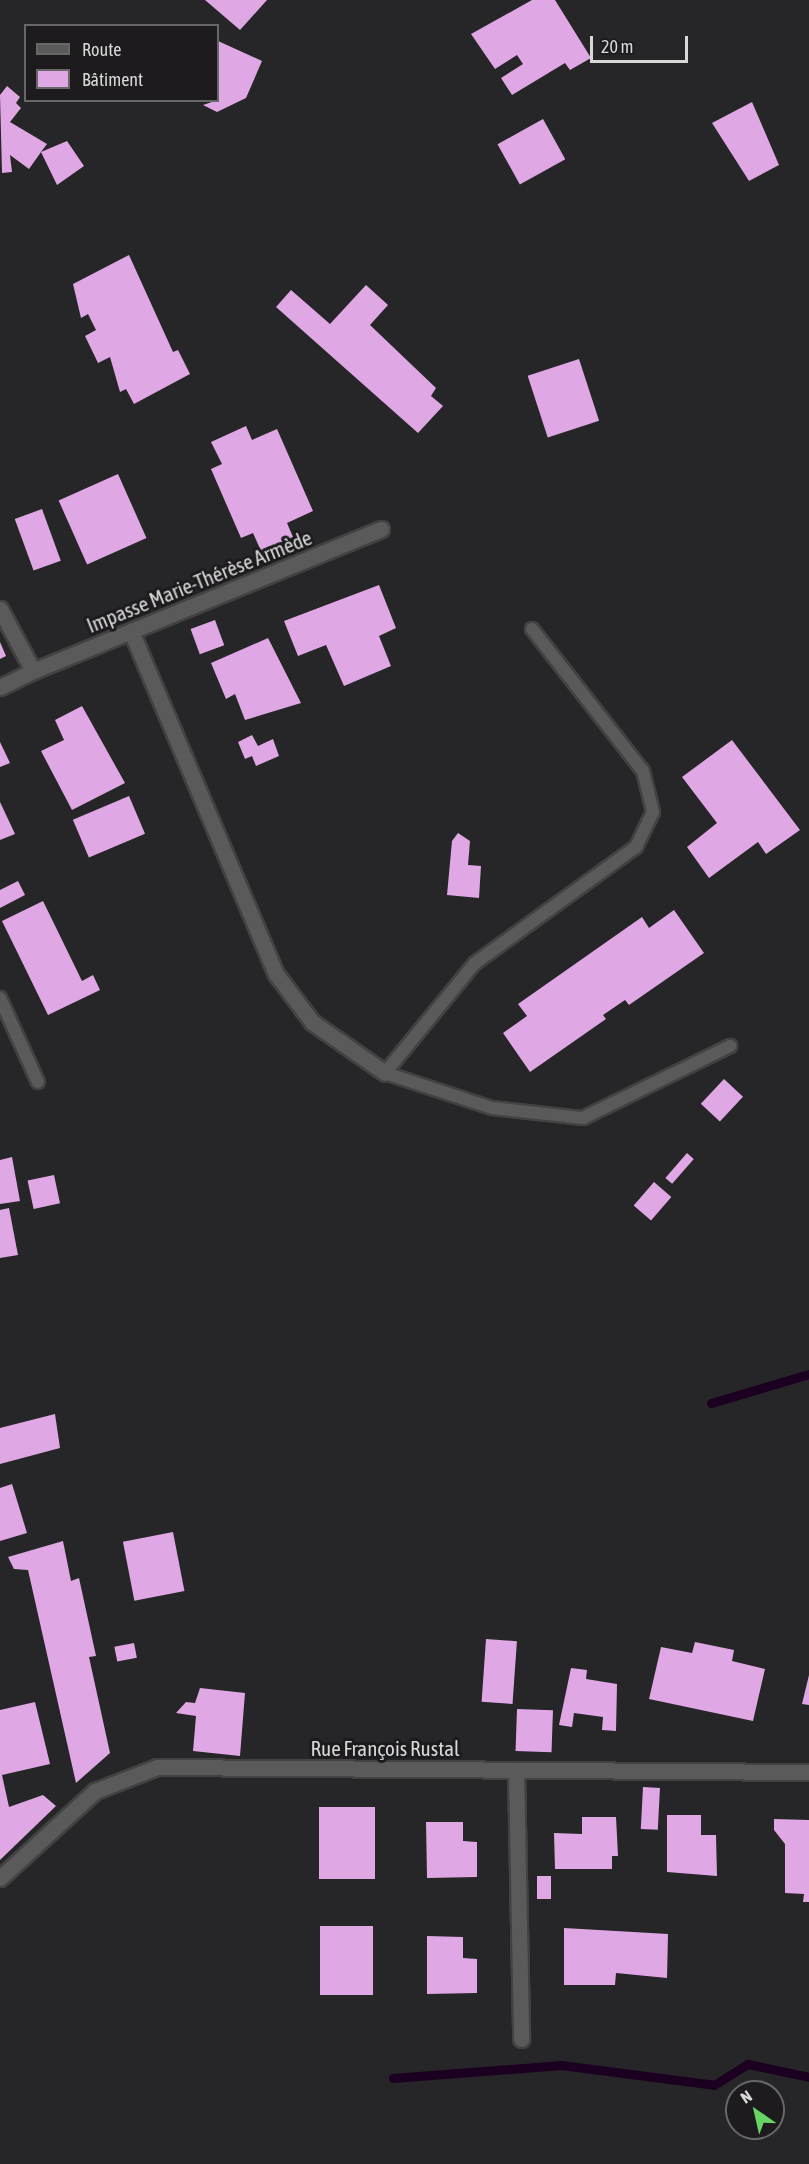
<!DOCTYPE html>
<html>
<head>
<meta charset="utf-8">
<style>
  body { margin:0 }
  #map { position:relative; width:809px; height:2164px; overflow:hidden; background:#262527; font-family:"Asap Condensed",sans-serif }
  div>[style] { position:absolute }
  .stream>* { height:9px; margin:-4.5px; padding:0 4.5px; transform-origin:4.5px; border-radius:4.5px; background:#1c0021 }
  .building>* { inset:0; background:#dfa8e5; transform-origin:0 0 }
  .roads { filter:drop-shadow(2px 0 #434243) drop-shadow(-2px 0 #434243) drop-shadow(0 2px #434243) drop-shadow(0 -2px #434243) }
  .service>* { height:12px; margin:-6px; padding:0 6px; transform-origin:6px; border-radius:6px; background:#5b5a5b }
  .minor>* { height:15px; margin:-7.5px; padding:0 7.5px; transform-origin:7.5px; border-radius:7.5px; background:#5b5a5b }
  .tertiary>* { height:15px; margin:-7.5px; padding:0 7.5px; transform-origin:7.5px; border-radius:7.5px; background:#5b5a5b }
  span { translate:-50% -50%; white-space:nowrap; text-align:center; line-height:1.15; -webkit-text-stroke:6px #1d1b1d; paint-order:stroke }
  .street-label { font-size:21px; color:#d9d8d9 }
  .legend { position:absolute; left:24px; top:24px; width:195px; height:78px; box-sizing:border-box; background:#1d1b1d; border:2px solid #686768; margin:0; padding:8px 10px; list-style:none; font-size:18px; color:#d9d8d9 }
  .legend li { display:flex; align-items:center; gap:12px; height:30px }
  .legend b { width:30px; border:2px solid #686768 }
  .north { position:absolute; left:725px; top:2080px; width:60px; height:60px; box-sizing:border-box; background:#1d1b1d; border:2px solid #686768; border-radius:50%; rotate:326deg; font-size:16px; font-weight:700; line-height:24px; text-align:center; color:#d9d8d9 }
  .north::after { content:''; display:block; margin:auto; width:21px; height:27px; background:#68d465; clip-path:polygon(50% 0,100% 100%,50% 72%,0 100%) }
  .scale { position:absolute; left:590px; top:36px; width:98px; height:27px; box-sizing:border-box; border:3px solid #d9d8d9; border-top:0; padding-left:8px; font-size:18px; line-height:21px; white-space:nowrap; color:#d9d8d9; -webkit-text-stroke:4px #1d1b1d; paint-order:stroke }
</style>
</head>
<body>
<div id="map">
  <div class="stream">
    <div style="left:711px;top:1403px;width:102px;rotate:-16.5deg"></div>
    <div style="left:393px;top:2078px;width:169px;rotate:-4.4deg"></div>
    <div style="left:561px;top:2065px;width:154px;rotate:7.4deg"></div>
    <div style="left:714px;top:2085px;width:40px;rotate:-32deg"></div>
    <div style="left:748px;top:2064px;width:62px;rotate:12deg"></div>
  </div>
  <div class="building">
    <div style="clip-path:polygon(205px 0,267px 0,240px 30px)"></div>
    <div style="clip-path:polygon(532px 0,555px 0,591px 58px,570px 70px,565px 63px,512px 95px,501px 78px,523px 64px,517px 55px,495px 69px,471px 34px)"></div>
    <div style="clip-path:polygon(218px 41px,262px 61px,246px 98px,217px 112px,203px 105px,218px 100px)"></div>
    <div style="clip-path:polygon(7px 86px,20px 97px,16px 103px,21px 108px,10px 122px,47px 144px,41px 152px,67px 141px,84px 166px,57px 185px,41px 152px,29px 169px,10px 155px,12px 172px,2px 173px,0 95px)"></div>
    <div style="clip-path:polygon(752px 102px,779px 165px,749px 181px,712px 123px)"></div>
    <div style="left:543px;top:119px;width:46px;height:52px;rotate:61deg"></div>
    <div style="clip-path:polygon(129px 255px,173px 352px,178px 350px,190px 374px,134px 404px,126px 389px,120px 392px,110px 357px,98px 363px,85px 336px,96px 330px,88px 314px,81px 318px,73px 284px)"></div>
    <div style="clip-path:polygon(366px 285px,388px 305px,370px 325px,436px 388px,431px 396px,443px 406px,418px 433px,276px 307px,291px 290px,330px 324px)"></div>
    <div style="left:579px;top:359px;width:65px;height:54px;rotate:72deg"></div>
    <div style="clip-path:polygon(246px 426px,252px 440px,277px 429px,313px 511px,287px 523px,293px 537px,261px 551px,253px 533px,241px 538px,211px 469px,222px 464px,211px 442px)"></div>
    <div style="left:118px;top:474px;width:70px;height:65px;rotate:66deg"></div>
    <div style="left:42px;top:509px;width:55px;height:29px;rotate:70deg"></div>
    <div style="clip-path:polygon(379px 585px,396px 628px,379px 636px,391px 666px,344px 686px,326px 645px,298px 656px,284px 621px)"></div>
    <div style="left:215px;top:620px;width:27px;height:26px;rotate:70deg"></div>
    <div style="clip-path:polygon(268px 638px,301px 703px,245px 720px,235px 694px,226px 699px,211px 663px)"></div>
    <div style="clip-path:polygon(0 642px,6px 656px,0 659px)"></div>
    <div style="clip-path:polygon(82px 706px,125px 783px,72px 810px,41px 751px,64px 740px,55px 720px)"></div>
    <div style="clip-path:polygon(252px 735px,258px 746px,273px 739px,279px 756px,256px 766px,252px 756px,245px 759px,238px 742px)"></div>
    <div style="clip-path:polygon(732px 740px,800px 830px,766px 854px,758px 842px,709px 878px,687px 847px,717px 823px,682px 777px)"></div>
    <div style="clip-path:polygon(0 742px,10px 763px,0 767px)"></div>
    <div style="left:129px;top:796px;width:41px;height:61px;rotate:67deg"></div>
    <div style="clip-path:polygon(0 802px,15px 834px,0 840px)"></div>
    <div style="clip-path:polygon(458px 833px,470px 841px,468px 865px,481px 866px,479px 898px,447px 895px,452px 841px)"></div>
    <div style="clip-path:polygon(18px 881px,25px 895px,0 908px,0 890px)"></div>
    <div style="clip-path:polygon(43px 901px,82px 981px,93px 975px,100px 990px,48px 1015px,2px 921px)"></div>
    <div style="clip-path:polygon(674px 910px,704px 953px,629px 1005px,625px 1000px,603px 1015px,606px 1019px,530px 1072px,503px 1033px,527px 1016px,518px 1004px,642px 917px,649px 928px)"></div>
    <div style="left:724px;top:1079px;width:26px;height:34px;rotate:43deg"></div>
    <div style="left:687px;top:1153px;width:9px;height:33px;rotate:41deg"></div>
    <div style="clip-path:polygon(12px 1157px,20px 1201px,0 1204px,0 1160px)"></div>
    <div style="left:54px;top:1175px;width:29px;height:27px;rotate:78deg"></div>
    <div style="left:654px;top:1182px;width:23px;height:31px;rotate:41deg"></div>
    <div style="clip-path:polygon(9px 1208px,18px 1255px,0 1258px,0 1210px)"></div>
    <div style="clip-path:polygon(55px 1414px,60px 1448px,0 1464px,0 1428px)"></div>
    <div style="clip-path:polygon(12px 1484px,27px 1533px,0 1541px,0 1488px)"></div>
    <div style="left:173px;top:1532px;width:60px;height:51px;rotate:79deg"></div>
    <div style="clip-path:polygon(63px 1541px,71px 1581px,79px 1578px,96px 1656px,89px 1657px,110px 1753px,76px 1783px,28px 1570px,14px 1569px,8px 1557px)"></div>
    <div style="left:486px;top:1639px;width:31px;height:63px;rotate:4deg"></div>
    <div style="clip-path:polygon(695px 1642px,734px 1650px,732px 1661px,765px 1669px,753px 1721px,649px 1699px,661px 1647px,692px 1653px)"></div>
    <div style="left:134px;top:1643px;width:15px;height:20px;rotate:79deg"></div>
    <div style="clip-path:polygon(571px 1668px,587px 1670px,586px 1679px,617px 1684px,616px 1731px,602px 1730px,603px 1717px,574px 1713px,572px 1727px,559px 1725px)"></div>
    <div style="clip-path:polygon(809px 1675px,809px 1705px,802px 1704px)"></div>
    <div style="clip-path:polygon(200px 1688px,245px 1693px,240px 1756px,193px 1751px,196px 1716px,176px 1713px,186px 1702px,195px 1703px)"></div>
    <div style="clip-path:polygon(35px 1702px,50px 1764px,2px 1775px,9px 1807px,43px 1795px,56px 1806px,0 1860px,0 1710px)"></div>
    <div style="left:517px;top:1709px;width:36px;height:42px;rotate:2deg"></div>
    <div style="left:643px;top:1787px;width:17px;height:42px;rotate:3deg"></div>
    <div style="left:319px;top:1807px;width:56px;height:72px"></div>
    <div style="clip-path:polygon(667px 1815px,701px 1815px,701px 1835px,716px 1835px,717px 1876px,667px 1872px)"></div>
    <div style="clip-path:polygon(582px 1817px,616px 1817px,618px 1856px,612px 1856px,612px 1869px,555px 1869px,554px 1833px,582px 1834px)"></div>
    <div style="clip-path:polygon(774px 1819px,809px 1820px,809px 1902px,803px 1902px,804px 1894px,785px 1893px,785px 1844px,774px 1830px)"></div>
    <div style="clip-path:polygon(426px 1822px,463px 1822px,463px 1841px,477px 1842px,477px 1877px,427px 1878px)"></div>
    <div style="left:537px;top:1876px;width:14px;height:23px"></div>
    <div style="left:320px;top:1926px;width:53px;height:69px"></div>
    <div style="clip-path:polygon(564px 1928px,668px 1934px,667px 1978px,616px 1973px,615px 1985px,564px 1985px)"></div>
    <div style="clip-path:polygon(427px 1936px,463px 1937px,463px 1958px,477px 1959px,477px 1993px,427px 1994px)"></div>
  </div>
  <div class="roads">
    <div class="service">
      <div style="left:532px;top:629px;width:180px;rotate:52deg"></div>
      <div style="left:643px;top:771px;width:42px;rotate:76.3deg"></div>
      <div style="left:653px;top:812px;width:39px;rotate:116deg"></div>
      <div style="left:636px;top:847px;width:198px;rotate:144.2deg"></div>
      <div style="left:475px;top:963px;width:142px;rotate:129.3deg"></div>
      <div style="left:385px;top:1073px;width:113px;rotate:18.1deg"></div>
      <div style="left:492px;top:1108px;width:92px;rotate:6.3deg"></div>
      <div style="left:583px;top:1118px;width:164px;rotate:-26.1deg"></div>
      <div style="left:0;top:998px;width:92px;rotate:65.7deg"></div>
    </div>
    <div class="minor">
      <div style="left:131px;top:631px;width:372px;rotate:67.1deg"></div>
      <div style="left:276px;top:974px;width:60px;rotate:53.1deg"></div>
      <div style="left:312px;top:1022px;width:89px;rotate:34.9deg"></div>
      <div style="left:33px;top:671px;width:376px;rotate:-22.2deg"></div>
      <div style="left:516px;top:1770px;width:269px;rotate:88.9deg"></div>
      <div style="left:0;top:1878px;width:129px;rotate:-42.5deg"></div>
      <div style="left:95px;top:1791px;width:66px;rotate:-21.2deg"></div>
      <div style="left:157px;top:1767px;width:652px;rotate:0.44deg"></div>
    </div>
    <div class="tertiary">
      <div style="left:0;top:609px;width:70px;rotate:62deg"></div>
      <div style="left:33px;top:671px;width:37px;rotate:154deg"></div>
    </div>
  </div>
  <div class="street-label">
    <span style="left:199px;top:581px;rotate:-22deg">Impasse Marie-Thérèse Armède</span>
    <span style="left:385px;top:1748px">Rue François Rustal</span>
  </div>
  <ul class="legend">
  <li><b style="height:8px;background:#5b5a5b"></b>Route</li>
  <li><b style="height:16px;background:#dfa8e5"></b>Bâtiment</li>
  </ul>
  <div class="north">N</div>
  <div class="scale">20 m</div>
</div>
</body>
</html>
